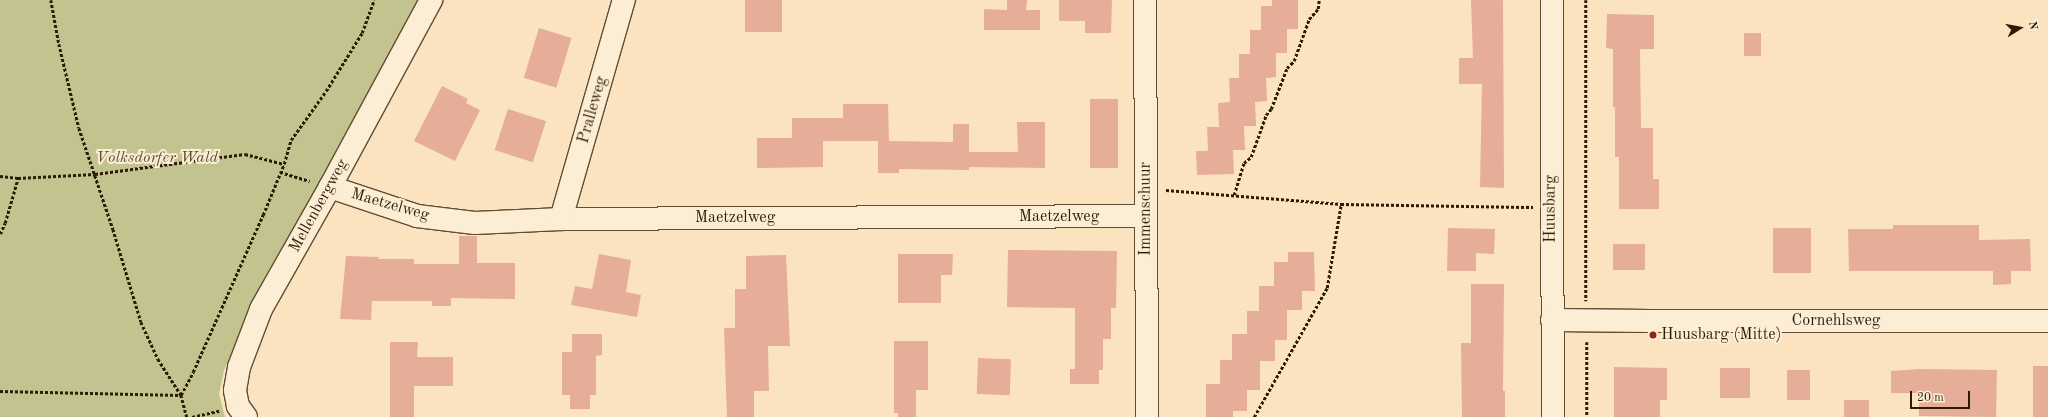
<!DOCTYPE html>
<html>
<head>
<meta charset="utf-8">
<style>
  body { margin:0 }
  #map { position:relative; width:2048px; height:417px; overflow:hidden; background:#fae3be; font-family:"Old Standard TT",serif }
  div>[style] { position:absolute }
  .green>* { inset:0; background:#c2c38e }
  .building>* { inset:0; background:#e6ad98; transform-origin:0 0 }
  .path>* { height:2.5px; margin-top:-1.25px; transform-origin:0; background:repeating-linear-gradient(90deg,#2d1b06 0 3px,transparent 0 5px) }
  .roads { filter:drop-shadow(1px 0 #604d34) drop-shadow(-1px 0 #604d34) drop-shadow(0 1px #604d34) drop-shadow(0 -1px #604d34) }
  .minor>* { height:22px; margin:-11px; padding:0 11px; transform-origin:11px; border-radius:11px; background:#fcedd5 }
  .dots>* { width:11px; height:11px; translate:-50% -50%; box-sizing:border-box; border:2px solid #fcedd5; border-radius:50% }
  span { translate:-50% -50%; white-space:nowrap; text-align:center; line-height:1.15; -webkit-text-stroke:4px #fcedd5; paint-order:stroke }
  .street-label { font-size:16px; color:#2d1b06 }
  .park-label { font-size:16px; color:#5a4d2f; font-style:italic }
  .poi-label { font-size:16px; color:#2d1b06 }
  .left { translate:0 -50%; text-align:left }
  .north { position:absolute; left:2000px; top:8px; width:40px; height:40px; -webkit-text-stroke:3px #fcedd5; paint-order:stroke; rotate:79deg; font-size:11px; font-weight:700; line-height:16px; text-align:center; color:#2d1b06 }
  .north::after { content:''; display:block; margin:auto; width:14px; height:18px; background:#2d1b06; clip-path:polygon(50% 0,100% 100%,50% 72%,0 100%) }
  .scale { position:absolute; left:1910px; top:391px; width:60px; height:18px; box-sizing:border-box; border:2px solid #2d1b06; border-top:0; padding-left:5px; font-size:12px; line-height:14px; white-space:nowrap; color:#2d1b06; -webkit-text-stroke:3px #fcedd5; paint-order:stroke }
</style>
</head>
<body>
<div id="map">
  <div class="green">
    <div style="clip-path:polygon(0 0,421px 0,253px 309px,224px 370px,219px 394px,225px 417px,0 417px)"></div>
  </div>
  <div class="building">
    <div style="left:745px;top:0;width:37px;height:32px"></div>
    <div style="clip-path:polygon(1007px 0,1027px 0,1026px 10px,1040px 10px,1040px 30px,984px 30px,984px 9px,1007px 10px)"></div>
    <div style="clip-path:polygon(1059px 0,1112px 0,1111px 33px,1085px 33px,1085px 21px,1059px 21px)"></div>
    <div style="clip-path:polygon(1272px 0,1298px 0,1298px 29px,1287px 29px,1287px 53px,1276px 53px,1276px 77px,1266px 78px,1267px 101px,1255px 102px,1256px 126px,1244px 126px,1245px 150px,1233px 150px,1234px 174px,1197px 175px,1196px 151px,1208px 151px,1207px 127px,1219px 127px,1218px 103px,1230px 102px,1229px 78px,1239px 78px,1239px 54px,1250px 54px,1250px 30px,1261px 30px,1261px 6px,1272px 6px)"></div>
    <div style="clip-path:polygon(1471px 0,1503px 0,1504px 188px,1480px 187px,1482px 84px,1459px 84px,1459px 58px,1473px 58px)"></div>
    <div style="clip-path:polygon(1607px 14px,1654px 15px,1654px 49px,1640px 49px,1641px 128px,1653px 128px,1653px 179px,1659px 179px,1659px 209px,1619px 209px,1619px 157px,1615px 157px,1615px 107px,1613px 107px,1613px 49px,1606px 48px)"></div>
    <div style="left:539px;top:28px;width:34px;height:52px;rotate:17deg"></div>
    <div style="left:1744px;top:33px;width:17px;height:23px"></div>
    <div style="clip-path:polygon(442px 86px,468px 99px,466px 103px,480px 110px,455px 161px,414px 141px)"></div>
    <div style="left:1090px;top:99px;width:28px;height:69px"></div>
    <div style="clip-path:polygon(843px 104px,888px 104px,889px 141px,886px 141px,953px 142px,953px 124px,969px 124px,969px 152px,1018px 152px,1017px 122px,1045px 122px,1045px 168px,969px 167px,969px 170px,899px 169px,899px 173px,878px 173px,878px 141px,823px 141px,823px 167px,757px 168px,757px 138px,792px 138px,792px 118px,843px 118px)"></div>
    <div style="left:508px;top:109px;width:40px;height:43px;rotate:18deg"></div>
    <div style="clip-path:polygon(1893px 225px,1979px 225px,1979px 240px,2030px 239px,2031px 271px,2011px 271px,2011px 284px,1993px 285px,1993px 271px,1849px 271px,1848px 229px,1893px 229px)"></div>
    <div style="clip-path:polygon(1448px 228px,1495px 229px,1494px 254px,1476px 253px,1476px 271px,1447px 271px)"></div>
    <div style="left:1773px;top:228px;width:38px;height:45px"></div>
    <div style="clip-path:polygon(459px 236px,477px 236px,477px 263px,515px 263px,515px 299px,451px 298px,451px 306px,432px 306px,432px 301px,372px 301px,371px 320px,340px 319px,346px 256px,379px 257px,378px 259px,414px 259px,414px 264px,459px 264px)"></div>
    <div style="left:1613px;top:244px;width:32px;height:26px"></div>
    <div style="clip-path:polygon(1008px 250px,1117px 251px,1116px 308px,1111px 308px,1111px 339px,1103px 339px,1103px 370px,1099px 370px,1099px 384px,1070px 384px,1070px 369px,1075px 369px,1075px 308px,1007px 307px)"></div>
    <div style="clip-path:polygon(1288px 252px,1314px 252px,1315px 291px,1302px 291px,1302px 310px,1287px 310px,1287px 340px,1275px 340px,1275px 361px,1260px 361px,1260px 390px,1247px 390px,1247px 411px,1233px 411px,1233px 417px,1206px 417px,1206px 384px,1220px 384px,1220px 360px,1232px 360px,1232px 334px,1247px 334px,1247px 311px,1259px 311px,1259px 286px,1274px 286px,1274px 262px,1288px 262px)"></div>
    <div style="clip-path:polygon(599px 254px,631px 260px,626px 292px,641px 295px,637px 317px,571px 305px,575px 286px,592px 289px)"></div>
    <div style="clip-path:polygon(898px 254px,953px 254px,952px 275px,941px 275px,941px 303px,898px 303px)"></div>
    <div style="clip-path:polygon(786px 255px,790px 346px,768px 346px,769px 391px,754px 391px,754px 417px,727px 417px,724px 328px,735px 328px,735px 289px,746px 289px,746px 256px)"></div>
    <div style="clip-path:polygon(1471px 284px,1504px 284px,1503px 391px,1505px 391px,1505px 417px,1462px 417px,1461px 343px,1471px 343px)"></div>
    <div style="clip-path:polygon(572px 334px,602px 334px,602px 355px,596px 356px,596px 395px,590px 395px,590px 409px,570px 409px,570px 395px,562px 395px,562px 352px,572px 352px)"></div>
    <div style="clip-path:polygon(894px 341px,928px 341px,928px 390px,916px 390px,916px 417px,898px 417px,898px 413px,894px 413px)"></div>
    <div style="clip-path:polygon(390px 342px,418px 342px,417px 357px,453px 357px,453px 386px,414px 386px,414px 417px,390px 417px)"></div>
    <div style="left:978px;top:358px;width:33px;height:36px;rotate:2deg"></div>
    <div style="left:2033px;top:366px;width:15px;height:51px"></div>
    <div style="clip-path:polygon(1614px 367px,1667px 368px,1667px 400px,1660px 400px,1660px 417px,1614px 417px)"></div>
    <div style="left:1720px;top:368px;width:30px;height:30px"></div>
    <div style="clip-path:polygon(1920px 369px,1997px 370px,1996px 417px,1919px 416px,1919px 393px,1891px 393px,1891px 371px)"></div>
    <div style="left:1787px;top:370px;width:23px;height:30px"></div>
    <div style="left:1844px;top:400px;width:25px;height:17px"></div>
  </div>
  <div class="path">
    <div style="left:51px;top:0;width:45px;rotate:79.7deg"></div>
    <div style="left:59px;top:44px;width:86px;rotate:76.6deg"></div>
    <div style="left:79px;top:128px;width:107px;rotate:71.4deg"></div>
    <div style="left:113px;top:229px;width:97px;rotate:73.2deg"></div>
    <div style="left:141px;top:322px;width:41px;rotate:65.3deg"></div>
    <div style="left:158px;top:359px;width:43px;rotate:57.4deg"></div>
    <div style="left:181px;top:395px;width:23px;rotate:75deg"></div>
    <div style="left:1586px;top:0;width:301px;rotate:90deg"></div>
    <div style="left:280px;top:172px;width:31px;rotate:17deg"></div>
    <div style="left:0;top:176px;width:18px;rotate:6deg"></div>
    <div style="left:18px;top:178px;width:77px;rotate:-3deg"></div>
    <div style="left:95px;top:174px;width:151px;rotate:-7.6deg"></div>
    <div style="left:245px;top:154px;width:40px;rotate:14.4deg"></div>
    <div style="left:1166px;top:190px;width:176px;rotate:4.6deg"></div>
    <div style="left:1341px;top:204px;width:192px;rotate:0.9deg"></div>
    <div style="left:1234px;top:195px;width:34px;rotate:-73deg"></div>
    <div style="left:1244px;top:163px;width:9px;rotate:-41deg"></div>
    <div style="left:1251px;top:157px;width:45px;rotate:-70.3deg"></div>
    <div style="left:1266px;top:115px;width:8px;rotate:-50deg"></div>
    <div style="left:1271px;top:109px;width:44px;rotate:-68.7deg"></div>
    <div style="left:1287px;top:68px;width:10px;rotate:-45deg"></div>
    <div style="left:1294px;top:61px;width:45px;rotate:-70.3deg"></div>
    <div style="left:1309px;top:19px;width:13px;rotate:-48deg"></div>
    <div style="left:1318px;top:9px;width:9px;rotate:-84deg"></div>
    <div style="left:0;top:234px;width:12px;rotate:-66deg"></div>
    <div style="left:5px;top:223px;width:47px;rotate:-73.9deg"></div>
    <div style="left:1587px;top:342px;width:75px;rotate:90deg"></div>
    <div style="left:0;top:391px;width:180px;rotate:1.3deg"></div>
    <div style="left:181px;top:395px;width:26px;rotate:-62deg"></div>
    <div style="left:193px;top:372px;width:172px;rotate:-66deg"></div>
    <div style="left:263px;top:215px;width:55px;rotate:-67.6deg"></div>
    <div style="left:284px;top:164px;width:25px;rotate:-74deg"></div>
    <div style="left:291px;top:140px;width:60px;rotate:-54.5deg"></div>
    <div style="left:326px;top:91px;width:68px;rotate:-58.2deg"></div>
    <div style="left:362px;top:33px;width:35px;rotate:-70deg"></div>
    <div style="left:192px;top:417px;width:28px;rotate:-13deg"></div>
    <div style="left:1254px;top:417px;width:148px;rotate:-60.5deg"></div>
    <div style="left:1327px;top:288px;width:85px;rotate:-80.5deg"></div>
  </div>
  <div class="roads">
    <div class="minor">
      <div style="left:1145px;top:0;width:417px;rotate:89.7deg"></div>
      <div style="left:1552px;top:0;width:417px;rotate:89.9deg"></div>
      <div style="left:330px;top:187px;width:92px;rotate:18.4deg"></div>
      <div style="left:417px;top:216px;width:58px;rotate:6.9deg"></div>
      <div style="left:475px;top:223px;width:86px;rotate:-2.7deg"></div>
      <div style="left:561px;top:219px;width:585px;rotate:-0.29deg"></div>
      <div style="left:561px;top:219px;width:228px;rotate:-74deg"></div>
      <div style="left:1552px;top:320px;width:99px;rotate:0.6deg"></div>
      <div style="left:1651px;top:321px;width:397px"></div>
      <div style="left:246px;top:417px;width:14px;rotate:-126deg"></div>
      <div style="left:238px;top:406px;width:16px;rotate:-101deg"></div>
      <div style="left:235px;top:390px;width:23px;rotate:-80deg"></div>
      <div style="left:239px;top:367px;width:62px;rotate:-69.2deg"></div>
      <div style="left:261px;top:309px;width:140px;rotate:-60.5deg"></div>
      <div style="left:330px;top:187px;width:213px;rotate:-61.6deg"></div>
    </div>
  </div>
  <div class="dots">
    <div style="left:1653px;top:335px;background:#8f2418"></div>
  </div>
  <div class="street-label">
    <span style="left:593px;top:110px;rotate:-74deg">Pralleweg</span>
    <span style="left:390px;top:205px;rotate:16deg">Maetzelweg</span>
    <span style="left:319px;top:206px;rotate:-61deg">Mellenbergweg</span>
    <span style="left:1146px;top:209px;rotate:-90deg">Immenschuur</span>
    <span style="left:1551px;top:209px;rotate:-90deg">Huusbarg</span>
    <span style="left:1059px;top:217px">Maetzelweg</span>
    <span style="left:735px;top:218px">Maetzelweg</span>
    <span style="left:1836px;top:321px">Cornehlsweg</span>
  </div>
  <div class="park-label">
    <span style="left:157px;top:158px">Volksdorfer Wald</span>
  </div>
  <div class="poi-label">
    <span class="left" style="left:1661px;top:335px">Huusbarg (Mitte)</span>
  </div>
  <div class="north">N</div>
  <div class="scale">20 m</div>
</div>
</body>
</html>
